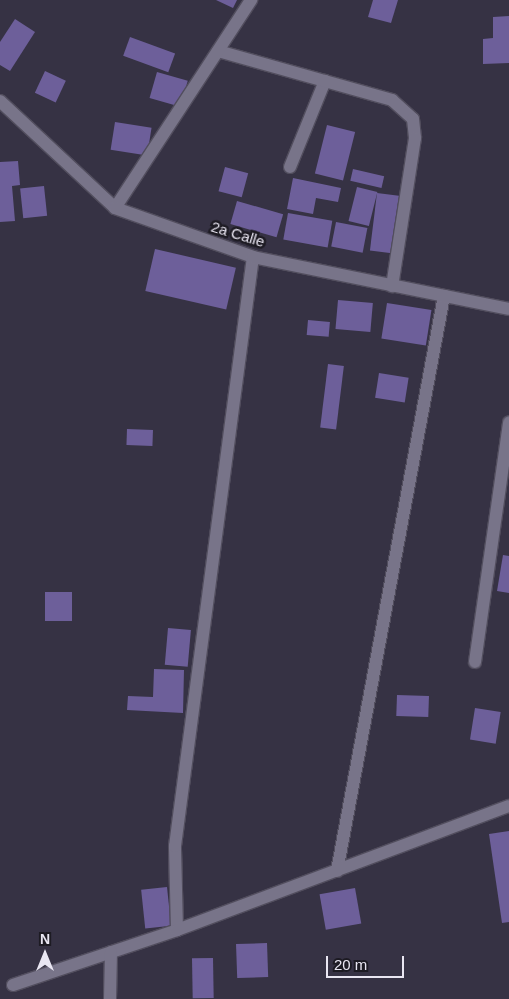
<!DOCTYPE html>
<html>
<head>
<meta charset="utf-8">
<style>
  body { margin:0 }
  #map { position:relative; width:509px; height:999px; overflow:hidden; background:#363244; font-family:Helvetica,sans-serif }
  div>[style] { position:absolute }
  .building>* { inset:0; background:#6d5f9a; transform-origin:0 0 }
  .roads { filter:drop-shadow(1px 0 #524e5e) drop-shadow(-1px 0 #524e5e) drop-shadow(0 1px #524e5e) drop-shadow(0 -1px #524e5e) }
  .service>* { height:12px; margin:-6px; padding:0 6px; transform-origin:6px; border-radius:6px; background:#787489 }
  .minor>* { height:12px; margin:-6px; padding:0 6px; transform-origin:6px; border-radius:6px; background:#787489 }
  .secondary>* { height:12px; margin:-6px; padding:0 6px; transform-origin:6px; border-radius:6px; background:#787489 }
  span { translate:-50% -50%; white-space:nowrap; text-align:center; line-height:1.15; -webkit-text-stroke:5px #1d1b23; paint-order:stroke }
  .street-label { font-size:15px; color:#e9e6f2 }
  .north { position:absolute; left:20px; top:929px; width:50px; height:50px; -webkit-text-stroke:4px #1d1b23; paint-order:stroke; rotate:0deg; font-size:14px; font-weight:700; line-height:20px; text-align:center; color:#e9e6f2 }
  .north::after { content:''; display:block; margin:auto; width:18px; height:22px; background:#e9e6f2; clip-path:polygon(50% 0,100% 100%,50% 72%,0 100%) }
  .scale { position:absolute; left:326px; top:956px; width:78px; height:22px; box-sizing:border-box; border:2px solid #e9e6f2; border-top:0; padding-left:6px; font-size:15px; line-height:18px; white-space:nowrap; color:#e9e6f2; -webkit-text-stroke:4px #1d1b23; paint-order:stroke }
</style>
</head>
<body>
<div id="map">
  <div class="building">
    <div style="clip-path:polygon(216px 0,237px 0,233px 8px)"></div>
    <div style="clip-path:polygon(373px 0,398px 0,391px 23px,368px 17px)"></div>
    <div style="clip-path:polygon(509px 16px,509px 63px,483px 64px,483px 39px,493px 38px,493px 17px)"></div>
    <div style="clip-path:polygon(15px 19px,35px 32px,10px 71px,0 65px,0 42px)"></div>
    <div style="left:130px;top:37px;width:48px;height:20px;rotate:20deg"></div>
    <div style="left:45px;top:71px;width:23px;height:24px;rotate:25deg"></div>
    <div style="left:157px;top:72px;width:32px;height:27px;rotate:16deg"></div>
    <div style="left:115px;top:122px;width:37px;height:28px;rotate:9deg"></div>
    <div style="left:327px;top:125px;width:29px;height:50px;rotate:14deg"></div>
    <div style="clip-path:polygon(18px 161px,20px 185px,12px 186px,15px 221px,0 222px,0 162px)"></div>
    <div style="left:225px;top:167px;width:24px;height:25px;rotate:15deg"></div>
    <div style="left:353px;top:169px;width:32px;height:12px;rotate:13deg"></div>
    <div style="clip-path:polygon(293px 178px,341px 188px,338px 202px,316px 198px,313px 214px,287px 209px)"></div>
    <div style="left:44px;top:186px;width:30px;height:24px;rotate:84deg"></div>
    <div style="left:357px;top:187px;width:21px;height:35px;rotate:14deg"></div>
    <div style="left:377px;top:193px;width:24px;height:58px;rotate:7deg"></div>
    <div style="left:237px;top:201px;width:48px;height:24px;rotate:16deg"></div>
    <div style="left:288px;top:213px;width:45px;height:27px;rotate:10deg"></div>
    <div style="left:336px;top:222px;width:32px;height:25px;rotate:11deg"></div>
    <div style="left:155px;top:249px;width:83px;height:43px;rotate:13deg"></div>
    <div style="left:338px;top:300px;width:35px;height:29px;rotate:5deg"></div>
    <div style="left:387px;top:303px;width:45px;height:36px;rotate:9deg"></div>
    <div style="left:308px;top:320px;width:22px;height:15px;rotate:5deg"></div>
    <div style="left:328px;top:364px;width:16px;height:64px;rotate:7deg"></div>
    <div style="left:379px;top:373px;width:30px;height:25px;rotate:9deg"></div>
    <div style="left:127px;top:429px;width:26px;height:16px;rotate:2deg"></div>
    <div style="clip-path:polygon(503px 555px,509px 556px,509px 593px,497px 591px)"></div>
    <div style="left:45px;top:592px;width:27px;height:29px"></div>
    <div style="left:168px;top:628px;width:23px;height:37px;rotate:5deg"></div>
    <div style="clip-path:polygon(154px 669px,184px 670px,183px 713px,127px 710px,128px 696px,153px 697px)"></div>
    <div style="left:397px;top:695px;width:32px;height:21px;rotate:2deg"></div>
    <div style="left:475px;top:708px;width:26px;height:32px;rotate:9deg"></div>
    <div style="clip-path:polygon(509px 831px,509px 922px,502px 923px,489px 834px)"></div>
    <div style="left:167px;top:887px;width:39px;height:26px;rotate:84deg"></div>
    <div style="left:355px;top:888px;width:36px;height:36px;rotate:80deg"></div>
    <div style="left:267px;top:943px;width:34px;height:31px;rotate:88deg"></div>
    <div style="left:213px;top:958px;width:40px;height:21px;rotate:89deg"></div>
  </div>
  <div class="roads">
    <div class="service">
      <div style="left:290px;top:167px;width:93px;rotate:-67.9deg"></div>
    </div>
    <div class="minor">
      <div style="left:218px;top:51px;width:181px;rotate:15.7deg"></div>
      <div style="left:392px;top:100px;width:28px;rotate:42deg"></div>
      <div style="left:413px;top:119px;width:19px;rotate:84deg"></div>
      <div style="left:415px;top:138px;width:150px;rotate:98.8deg"></div>
      <div style="left:115px;top:208px;width:249px;rotate:-56.8deg"></div>
      <div style="left:475px;top:662px;width:242px;rotate:-81.9deg"></div>
      <div style="left:337px;top:871px;width:585px;rotate:-79.46deg"></div>
      <div style="left:177px;top:930px;width:84px;rotate:-91.4deg"></div>
      <div style="left:175px;top:846px;width:594px;rotate:-82.46deg"></div>
      <div style="left:13px;top:985px;width:173px;rotate:-18.5deg"></div>
      <div style="left:177px;top:930px;width:354px;rotate:-20.5deg"></div>
      <div style="left:110px;top:999px;width:47px;rotate:-88.8deg"></div>
    </div>
    <div class="secondary">
      <div style="left:0;top:101px;width:157px;rotate:42.9deg"></div>
      <div style="left:115px;top:208px;width:146px;rotate:19.5deg"></div>
      <div style="left:253px;top:257px;width:261px;rotate:11.5deg"></div>
    </div>
  </div>
  <div class="street-label">
    <span style="left:238px;top:234px;rotate:17deg">2a Calle</span>
  </div>
  <div class="north">N</div>
  <div class="scale">20 m</div>
</div>
</body>
</html>
